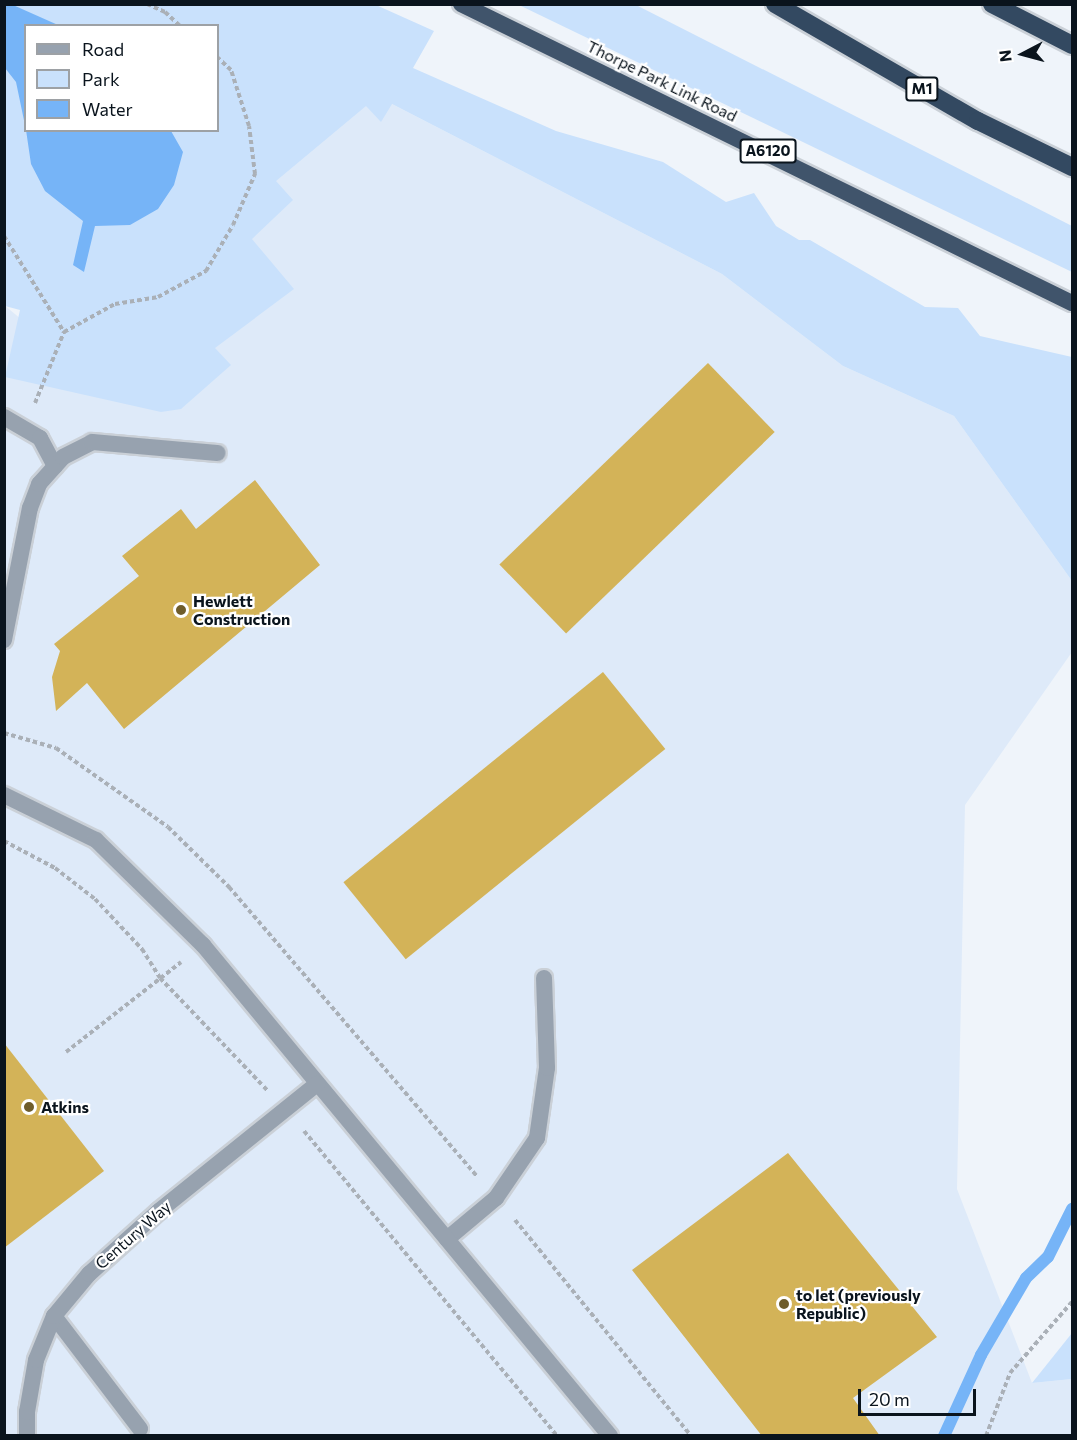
<!DOCTYPE html>
<html>
<head>
<meta charset="utf-8">
<style>
  body { margin:0 }
  #map { position:relative; width:1077px; height:1440px; overflow:hidden; background:#eff4fa; font-family:Commissioner,sans-serif }
  div>[style] { position:absolute }
  .built>* { inset:0; background:#deeaf9 }
  .green>* { inset:0; background:#c9e1fc }
  .water>* { inset:0; background:#76b4f7 }
  .stream>* { height:12px; margin:-6px; padding:0 6px; transform-origin:6px; border-radius:6px; background:#76b4f7 }
  .building>* { inset:0; background:#d3b358; transform-origin:0 0 }
  .path>* { height:4px; margin-top:-2px; transform-origin:0; background:repeating-linear-gradient(90deg,#aab0b7 0 4.5px,transparent 0 7.5px) }
  .roads { filter:drop-shadow(2px 0 #cad0d7) drop-shadow(-2px 0 #cad0d7) drop-shadow(0 2px #cad0d7) drop-shadow(0 -2px #cad0d7) }
  .service>* { height:16px; margin:-8px; padding:0 8px; transform-origin:8px; border-radius:8px; background:#97a2af }
  .minor>* { height:16px; margin:-8px; padding:0 8px; transform-origin:8px; border-radius:8px; background:#97a2af }
  .trunk>* { height:16px; margin:-8px; padding:0 8px; transform-origin:8px; border-radius:8px; background:#40546b }
  .motorway>* { height:18px; margin:-9px; padding:0 9px; transform-origin:9px; border-radius:9px; background:#334961 }
  .dots>* { width:16px; height:16px; translate:-50% -50%; box-sizing:border-box; border:3px solid #fff; border-radius:50% }
  span { translate:-50% -50%; white-space:nowrap; text-align:center; line-height:1.15; -webkit-text-stroke:4.5px #fff; paint-order:stroke }
  .shield-label span { padding:2px 4px; background:#fff; border:2px solid; border-radius:4px; -webkit-text-stroke-width:0 }
  .shield-label { font-size:15px; color:#0a141d; font-weight:700 }
  .street-label { font-size:16px; color:#0a141d }
  .poi-label { font-size:16px; color:#0a141d; font-weight:700 }
  .left { translate:0 -50%; text-align:left }
  .frame { position:absolute; inset:0; border:6px solid #0a141d; pointer-events:none }
  .legend { position:absolute; left:24px; top:24px; width:195px; height:108px; box-sizing:border-box; background:#fff; border:2px solid #9da1a5; margin:0; padding:8px 10px; list-style:none; font-size:18px; color:#0a141d }
  .legend li { display:flex; align-items:center; gap:12px; height:30px }
  .legend b { width:30px; border:2px solid #9da1a5 }
  .north { position:absolute; left:993px; top:24px; width:60px; height:60px; -webkit-text-stroke:4px #fff; paint-order:stroke; rotate:264deg; font-size:16px; font-weight:700; line-height:24px; text-align:center; color:#0a141d }
  .north::after { content:''; display:block; margin:auto; width:21px; height:27px; background:#0a141d; clip-path:polygon(50% 0,100% 100%,50% 72%,0 100%) }
  .scale { position:absolute; left:858px; top:1389px; width:118px; height:27px; box-sizing:border-box; border:3px solid #0a141d; border-top:0; padding-left:8px; font-size:18px; line-height:21px; white-space:nowrap; color:#0a141d; -webkit-text-stroke:4px #fff; paint-order:stroke }
</style>
</head>
<body>
<div id="map">
  <div class="built">
    <div style="clip-path:polygon(351px 83px,722px 274px,843px 366px,954px 416px,1072px 581px,1072px 652px,965px 805px,957px 1189px,1032px 1383px,1072px 1379px,1072px 1435px,5px 1435px,4px 305px,39px 334px,271px 138px)"></div>
  </div>
  <div class="green">
    <div style="clip-path:polygon(evenodd,5px 5px,376px 5px,434px 31px,413px 68px,556px 131px,663px 162px,726px 202px,754px 193px,776px 226px,799px 240px,810px 240px,925px 307px,958px 308px,980px 336px,1072px 357px,1072px 581px,954px 416px,843px 366px,722px 274px,392px 104px,381px 122px,366px 106px,276px 181px,293px 200px,252px 239px,294px 289px,215px 348px,231px 365px,181px 409px,161px 412px,5px 377px,20px 310px,5px 306px,5px 5px,26px 26px,218px 26px,218px 130px,26px 130px,26px 26px)"></div>
    <div style="clip-path:polygon(519px 5px,636px 5px,1072px 226px,1072px 272px)"></div>
    <div style="clip-path:polygon(1072px 1333px,1072px 1379px,1032px 1383px)"></div>
  </div>
  <div class="water">
    <div style="clip-path:polygon(4px 5px,13px 5px,58px 25px,26px 26px,26px 130px,16px 82px,5px 68px)"></div>
    <div style="clip-path:polygon(26px 130px,171px 131px,183px 152px,174px 185px,158px 209px,130px 225px,95px 226px,84px 272px,73px 265px,83px 221px,45px 191px,31px 164px)"></div>
  </div>
  <div class="stream">
    <div style="left:944px;top:1436px;width:89px;rotate:-65.4deg"></div>
    <div style="left:981px;top:1355px;width:89px;rotate:-59.7deg"></div>
    <div style="left:1026px;top:1278px;width:30px;rotate:-44deg"></div>
    <div style="left:1048px;top:1257px;width:54px;rotate:-63.4deg"></div>
  </div>
  <div class="building">
    <div style="left:708px;top:363px;width:96px;height:290px;rotate:46deg"></div>
    <div style="clip-path:polygon(255px 480px,320px 565px,124px 729px,87px 683px,56px 711px,52px 677px,60px 651px,54px 644px,139px 576px,122px 556px,181px 509px,196px 529px)"></div>
    <div style="left:603px;top:672px;width:99px;height:334px;rotate:51deg"></div>
    <div style="clip-path:polygon(4px 1043px,104px 1171px,4px 1248px)"></div>
    <div style="clip-path:polygon(788px 1153px,937px 1337px,853px 1398px,880px 1436px,762px 1436px,632px 1270px)"></div>
  </div>
  <div class="path">
    <div style="left:147px;top:4px;width:20px;rotate:24deg"></div>
    <div style="left:165px;top:12px;width:21px;rotate:43deg"></div>
    <div style="left:4px;top:236px;width:113px;rotate:58deg"></div>
    <div style="left:35px;top:403px;width:77px;rotate:-67.8deg"></div>
    <div style="left:64px;top:332px;width:58px;rotate:-28.8deg"></div>
    <div style="left:115px;top:304px;width:44px;rotate:-9.2deg"></div>
    <div style="left:158px;top:297px;width:55px;rotate:-28.4deg"></div>
    <div style="left:206px;top:271px;width:53px;rotate:-59.6deg"></div>
    <div style="left:233px;top:225px;width:56px;rotate:-66.7deg"></div>
    <div style="left:255px;top:174px;width:48px;rotate:-97.1deg"></div>
    <div style="left:249px;top:126px;width:59px;rotate:-107.8deg"></div>
    <div style="left:231px;top:70px;width:18px;rotate:-137deg"></div>
    <div style="left:4px;top:733px;width:54px;rotate:16.1deg"></div>
    <div style="left:56px;top:748px;width:137px;rotate:35.2deg"></div>
    <div style="left:168px;top:827px;width:86px;rotate:44.5deg"></div>
    <div style="left:229px;top:887px;width:381px;rotate:49.4deg"></div>
    <div style="left:4px;top:841px;width:58px;rotate:27.9deg"></div>
    <div style="left:55px;top:868px;width:51px;rotate:37.8deg"></div>
    <div style="left:95px;top:899px;width:69px;rotate:46.8deg"></div>
    <div style="left:142px;top:949px;width:34px;rotate:58deg"></div>
    <div style="left:160px;top:978px;width:155px;rotate:46.3deg"></div>
    <div style="left:66px;top:1052px;width:146px;rotate:-38deg"></div>
    <div style="left:304px;top:1131px;width:396px;rotate:50.3deg"></div>
    <div style="left:515px;top:1220px;width:279px;rotate:50.8deg"></div>
    <div style="left:986px;top:1436px;width:67px;rotate:-69.1deg"></div>
    <div style="left:1010px;top:1373px;width:94px;rotate:-48.9deg"></div>
  </div>
  <div class="roads">
    <div class="service">
      <div style="left:4px;top:417px;width:42px;rotate:30.3deg"></div>
      <div style="left:40px;top:438px;width:32px;rotate:62deg"></div>
      <div style="left:4px;top:640px;width:135px;rotate:-78.9deg"></div>
      <div style="left:30px;top:508px;width:26px;rotate:-69deg"></div>
      <div style="left:39px;top:484px;width:36px;rotate:-48deg"></div>
      <div style="left:63px;top:457px;width:33px;rotate:-27deg"></div>
      <div style="left:92px;top:442px;width:126px;rotate:5deg"></div>
      <div style="left:447px;top:1239px;width:64px;rotate:-39.9deg"></div>
      <div style="left:496px;top:1198px;width:73px;rotate:-55.7deg"></div>
      <div style="left:537px;top:1138px;width:71px;rotate:-81.9deg"></div>
      <div style="left:547px;top:1068px;width:90px;rotate:-91.9deg"></div>
      <div style="left:54px;top:1316px;width:142px;rotate:52.7deg"></div>
    </div>
    <div class="minor">
      <div style="left:4px;top:795px;width:102px;rotate:26.1deg"></div>
      <div style="left:96px;top:840px;width:150px;rotate:44.5deg"></div>
      <div style="left:203px;top:945px;width:638px;rotate:50.34deg"></div>
      <div style="left:27px;top:1436px;width:24px;rotate:-90deg"></div>
      <div style="left:27px;top:1412px;width:53px;rotate:-80.2deg"></div>
      <div style="left:36px;top:1360px;width:48px;rotate:-67.8deg"></div>
      <div style="left:54px;top:1316px;width:55px;rotate:-50.2deg"></div>
      <div style="left:89px;top:1274px;width:94px;rotate:-42deg"></div>
      <div style="left:159px;top:1211px;width:203px;rotate:-38.8deg"></div>
    </div>
    <div class="trunk">
      <div style="left:461px;top:4px;width:680px;rotate:26.08deg"></div>
    </div>
    <div class="motorway">
      <div style="left:775px;top:4px;width:234px;rotate:30deg"></div>
      <div style="left:978px;top:121px;width:105px;rotate:26.1deg"></div>
      <div style="left:992px;top:4px;width:90px;rotate:27.1deg"></div>
    </div>
  </div>
  <div class="dots">
    <div style="left:181px;top:610px;background:#6f5d2b"></div>
    <div style="left:29px;top:1107px;background:#6f5d2b"></div>
    <div style="left:784px;top:1304px;background:#6f5d2b"></div>
  </div>
  <div class="shield-label">
    <span style="left:922px;top:89px">M1</span>
    <span style="left:768px;top:151px">A6120</span>
  </div>
  <div class="street-label">
    <span style="left:662px;top:81px;rotate:26deg">Thorpe Park Link Road</span>
    <span style="left:133px;top:1235px;rotate:-41deg">Century Way</span>
  </div>
  <div class="poi-label">
    <span class="left" style="left:193px;top:610px">Hewlett<br>Construction</span>
    <span class="left" style="left:41px;top:1107px">Atkins</span>
    <span class="left" style="left:796px;top:1304px">to let (previously<br>Republic)</span>
  </div>
  <div class="frame"></div>
  <ul class="legend">
  <li><b style="height:8px;background:#97a2af"></b>Road</li>
  <li><b style="height:16px;background:#c9e1fc"></b>Park</li>
  <li><b style="height:16px;background:#76b4f7"></b>Water</li>
  </ul>
  <div class="north">N</div>
  <div class="scale">20 m</div>
</div>
</body>
</html>
